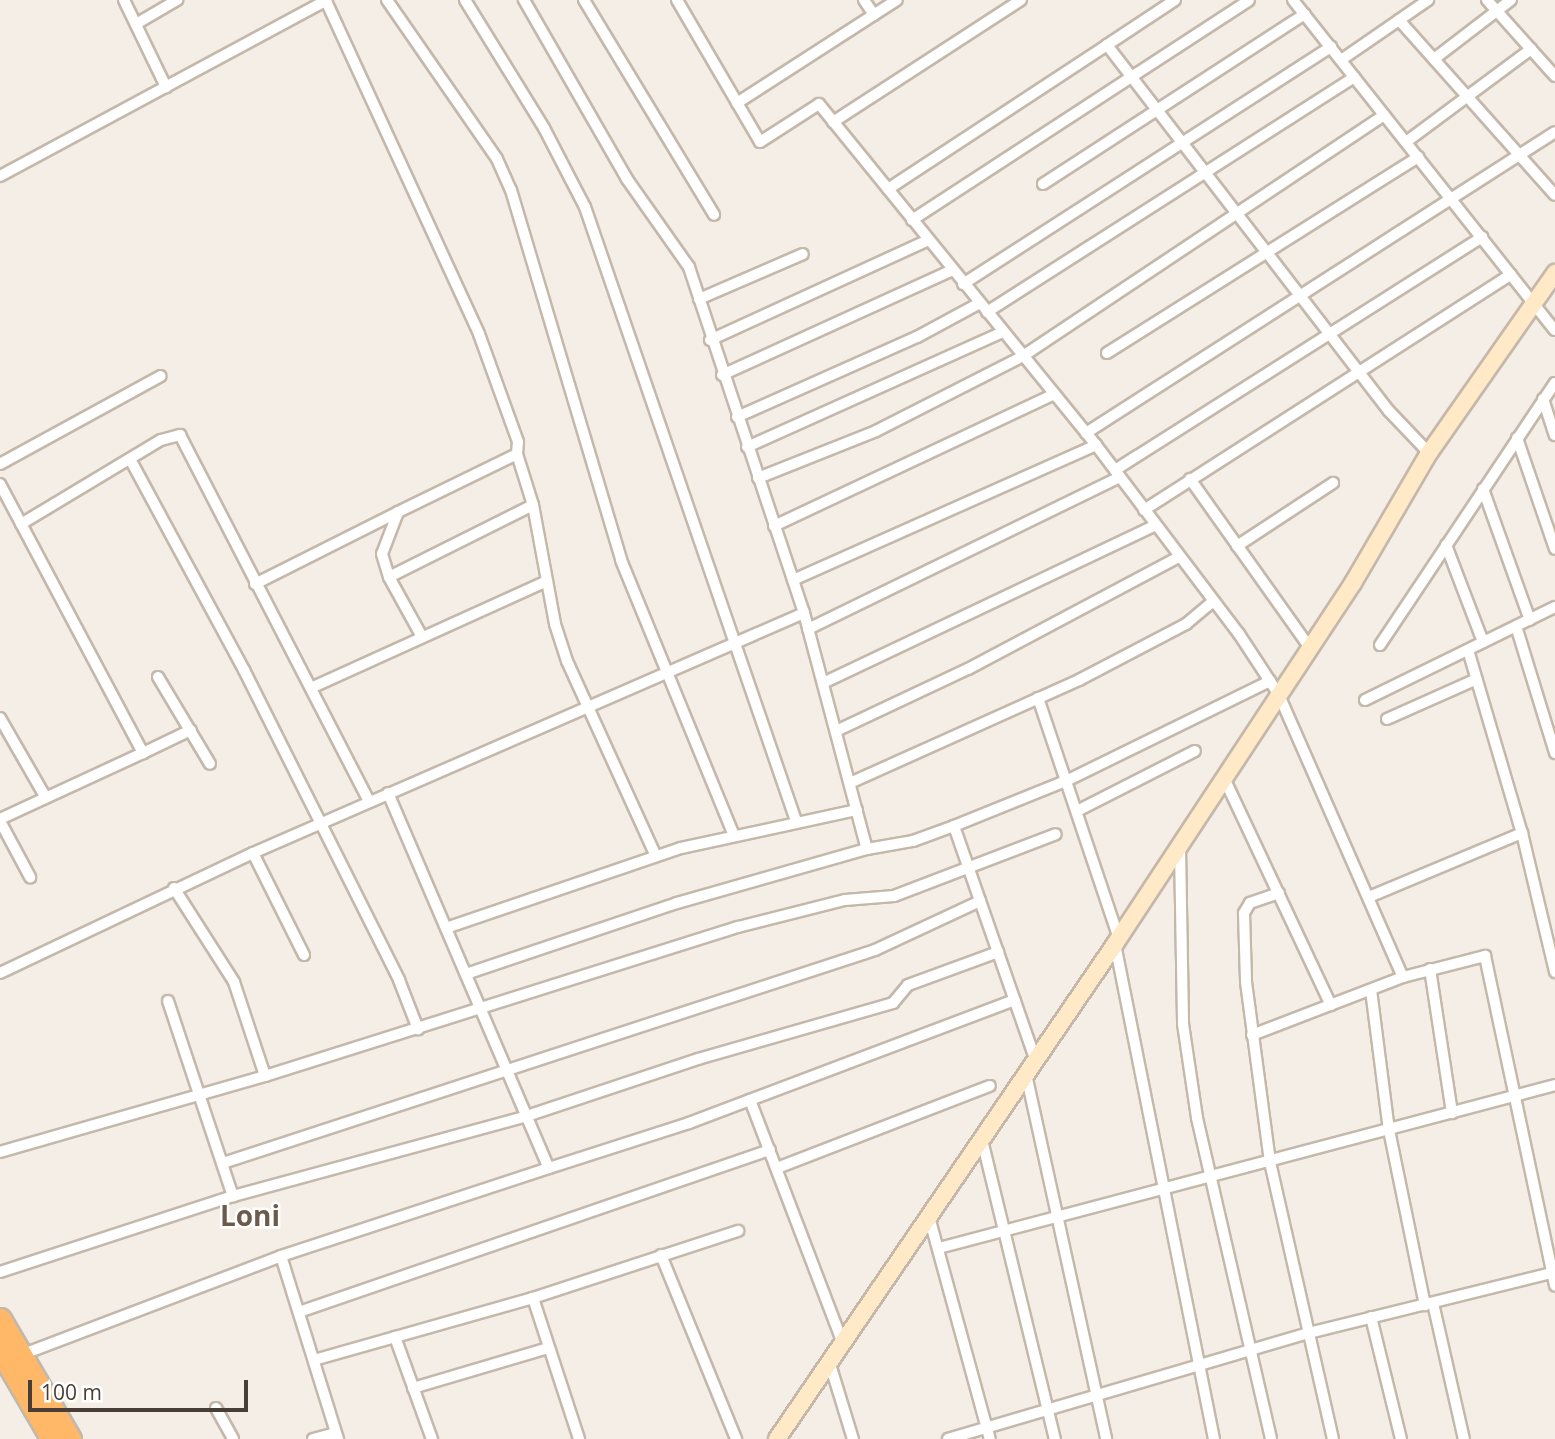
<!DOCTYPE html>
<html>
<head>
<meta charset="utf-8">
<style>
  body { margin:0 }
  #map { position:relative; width:1555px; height:1439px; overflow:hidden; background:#f5eee6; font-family:"Open Sans",sans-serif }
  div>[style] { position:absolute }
  .roads { filter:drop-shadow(2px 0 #c4b8ab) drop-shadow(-2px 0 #c4b8ab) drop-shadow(0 2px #c4b8ab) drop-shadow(0 -2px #c4b8ab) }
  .street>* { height:10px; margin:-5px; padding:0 5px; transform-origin:5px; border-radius:5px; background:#fff }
  .secondary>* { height:16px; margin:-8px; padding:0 8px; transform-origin:8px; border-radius:8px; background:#ffe9c6 }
  .highway>* { height:21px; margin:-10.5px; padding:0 10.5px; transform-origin:10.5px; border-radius:10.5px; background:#ffb867 }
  span { translate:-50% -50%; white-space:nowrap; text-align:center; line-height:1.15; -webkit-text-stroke:5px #fff; paint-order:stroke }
  .district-label { font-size:28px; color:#6c5a4b; font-weight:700 }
  .scale { position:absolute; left:28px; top:1380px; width:220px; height:32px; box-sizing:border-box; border:4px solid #483e35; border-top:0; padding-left:9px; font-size:21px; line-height:24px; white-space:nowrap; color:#483e35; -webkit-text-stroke:5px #fff; paint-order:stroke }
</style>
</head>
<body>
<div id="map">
  <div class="roads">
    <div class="street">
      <div style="left:124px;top:0;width:97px;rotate:64.2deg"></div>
      <div style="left:387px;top:0;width:193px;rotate:55.3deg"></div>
      <div style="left:497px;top:159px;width:34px;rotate:66deg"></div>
      <div style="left:511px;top:190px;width:386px;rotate:73.4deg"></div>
      <div style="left:621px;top:560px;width:297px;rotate:67.7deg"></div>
      <div style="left:465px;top:0;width:150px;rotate:58.3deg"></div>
      <div style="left:544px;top:128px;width:89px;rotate:62.6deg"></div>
      <div style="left:585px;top:207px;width:649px;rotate:71.03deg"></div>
      <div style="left:584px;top:0;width:251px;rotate:58.8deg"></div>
      <div style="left:677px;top:0;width:164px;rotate:59.7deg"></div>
      <div style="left:760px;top:142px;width:70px;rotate:-32.8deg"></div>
      <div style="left:819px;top:104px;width:439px;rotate:50.9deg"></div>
      <div style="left:1096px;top:445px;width:237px;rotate:52.9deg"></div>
      <div style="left:1239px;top:634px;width:73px;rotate:56.7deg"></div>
      <div style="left:1279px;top:695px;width:308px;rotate:66.3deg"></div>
      <div style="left:864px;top:0;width:18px;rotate:56deg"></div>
      <div style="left:1175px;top:0;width:82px;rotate:146.5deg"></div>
      <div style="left:1107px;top:45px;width:462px;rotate:52.4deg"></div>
      <div style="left:1389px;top:411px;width:58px;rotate:46.4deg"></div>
      <div style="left:1293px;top:0;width:421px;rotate:51.6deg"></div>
      <div style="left:1487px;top:0;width:102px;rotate:48.2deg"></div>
      <div style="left:326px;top:1px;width:366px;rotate:65.3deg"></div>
      <div style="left:479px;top:334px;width:115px;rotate:70.1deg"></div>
      <div style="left:518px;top:442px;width:12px;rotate:95deg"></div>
      <div style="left:517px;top:454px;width:53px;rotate:72.6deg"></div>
      <div style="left:533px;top:505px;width:121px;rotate:79.5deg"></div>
      <div style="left:555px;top:624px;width:39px;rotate:72deg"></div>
      <div style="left:567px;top:661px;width:214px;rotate:65.5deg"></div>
      <div style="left:1399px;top:20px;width:234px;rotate:48.3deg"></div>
      <div style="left:136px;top:24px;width:48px;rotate:-30.3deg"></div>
      <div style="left:1434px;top:59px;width:97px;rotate:-37.5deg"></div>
      <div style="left:1341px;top:60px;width:106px;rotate:-34.6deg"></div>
      <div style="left:737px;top:103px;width:190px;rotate:-32.8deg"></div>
      <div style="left:833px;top:122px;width:224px;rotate:-33deg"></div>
      <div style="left:1406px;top:142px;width:156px;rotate:-36.6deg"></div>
      <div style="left:0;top:176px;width:371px;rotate:-28.3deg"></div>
      <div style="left:1043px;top:184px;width:312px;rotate:-33deg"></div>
      <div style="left:888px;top:189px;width:262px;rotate:-33.3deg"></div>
      <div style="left:912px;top:220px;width:402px;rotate:-33.1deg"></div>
      <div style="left:963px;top:284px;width:438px;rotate:-32.8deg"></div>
      <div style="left:699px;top:299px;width:113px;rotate:-23.4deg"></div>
      <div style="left:987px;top:312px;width:436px;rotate:-32.6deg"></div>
      <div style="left:710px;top:340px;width:240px;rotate:-24.6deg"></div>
      <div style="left:1107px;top:353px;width:368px;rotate:-32.2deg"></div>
      <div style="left:722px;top:375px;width:253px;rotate:-24.5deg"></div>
      <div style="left:1543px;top:399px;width:38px;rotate:72deg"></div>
      <div style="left:737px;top:417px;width:197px;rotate:-24deg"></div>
      <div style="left:917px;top:337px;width:72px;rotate:-28.4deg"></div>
      <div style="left:1086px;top:433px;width:557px;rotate:-32.69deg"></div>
      <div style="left:1517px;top:438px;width:117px;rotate:71.1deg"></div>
      <div style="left:747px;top:447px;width:281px;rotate:-24.2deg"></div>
      <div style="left:130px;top:459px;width:240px;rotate:61.6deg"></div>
      <div style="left:244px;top:670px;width:347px;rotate:63.4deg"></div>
      <div style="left:399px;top:980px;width:53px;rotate:68.8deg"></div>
      <div style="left:0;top:464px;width:183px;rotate:-28.7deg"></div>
      <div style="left:1115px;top:470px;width:435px;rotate:-32.4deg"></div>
      <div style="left:758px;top:478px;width:127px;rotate:-21.7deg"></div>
      <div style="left:876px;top:431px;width:165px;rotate:-27deg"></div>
      <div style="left:1023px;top:356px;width:434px;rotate:-33.7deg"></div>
      <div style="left:1190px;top:479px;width:207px;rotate:54.6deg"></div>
      <div style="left:0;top:484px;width:305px;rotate:62deg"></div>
      <div style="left:143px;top:753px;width:53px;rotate:-25.6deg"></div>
      <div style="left:1483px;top:489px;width:139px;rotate:70.3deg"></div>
      <div style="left:1144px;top:510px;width:436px;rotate:-32.7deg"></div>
      <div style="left:21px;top:524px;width:163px;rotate:-31deg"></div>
      <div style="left:161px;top:440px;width:20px;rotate:-15deg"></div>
      <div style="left:180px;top:435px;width:412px;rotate:62.7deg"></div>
      <div style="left:774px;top:526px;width:310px;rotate:-25.2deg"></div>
      <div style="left:1446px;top:545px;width:104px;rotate:69.1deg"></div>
      <div style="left:1237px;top:546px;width:115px;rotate:-33.3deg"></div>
      <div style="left:389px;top:577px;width:161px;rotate:-26.6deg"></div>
      <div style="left:793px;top:580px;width:332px;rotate:-24deg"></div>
      <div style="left:255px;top:584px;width:160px;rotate:-26.7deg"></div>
      <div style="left:804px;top:613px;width:244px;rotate:75.1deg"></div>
      <div style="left:867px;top:849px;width:47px;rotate:-9.9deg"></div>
      <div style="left:913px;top:841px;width:44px;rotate:-20.1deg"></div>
      <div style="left:954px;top:826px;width:246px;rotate:70.8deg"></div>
      <div style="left:1516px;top:626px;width:133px;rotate:72.9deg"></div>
      <div style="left:808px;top:629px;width:347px;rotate:-26deg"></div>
      <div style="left:421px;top:635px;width:66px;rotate:-118.9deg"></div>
      <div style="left:389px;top:577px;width:24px;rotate:-107deg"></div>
      <div style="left:382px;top:554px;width:45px;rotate:-69.1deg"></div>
      <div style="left:398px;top:512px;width:132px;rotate:-26deg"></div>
      <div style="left:1380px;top:645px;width:315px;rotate:-56.3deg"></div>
      <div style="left:1468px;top:650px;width:191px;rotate:73.6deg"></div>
      <div style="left:1522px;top:833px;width:143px;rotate:76.6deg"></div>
      <div style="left:158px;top:677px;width:101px;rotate:59.1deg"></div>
      <div style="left:823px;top:683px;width:368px;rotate:-25.4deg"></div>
      <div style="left:311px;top:688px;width:259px;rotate:-24.4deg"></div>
      <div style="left:1038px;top:698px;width:253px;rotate:71.4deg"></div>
      <div style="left:1365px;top:700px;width:212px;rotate:-26.1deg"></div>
      <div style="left:0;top:718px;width:92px;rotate:60.1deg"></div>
      <div style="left:1387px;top:719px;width:98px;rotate:-24deg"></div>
      <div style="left:836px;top:731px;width:146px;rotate:-25.2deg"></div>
      <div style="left:968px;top:669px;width:239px;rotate:-28deg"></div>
      <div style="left:1224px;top:778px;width:251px;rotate:64.8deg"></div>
      <div style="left:850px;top:783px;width:251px;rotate:-24.2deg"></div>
      <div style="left:1079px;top:680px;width:121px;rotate:-27.6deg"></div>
      <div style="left:1186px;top:624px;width:35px;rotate:-40deg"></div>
      <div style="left:388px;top:793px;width:408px;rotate:66.8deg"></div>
      <div style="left:549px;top:1168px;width:147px;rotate:-17.8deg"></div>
      <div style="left:689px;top:1123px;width:348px;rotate:-20.7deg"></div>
      <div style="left:1079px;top:810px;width:130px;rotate:-27deg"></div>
      <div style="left:0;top:819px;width:157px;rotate:-24.8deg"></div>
      <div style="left:0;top:821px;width:64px;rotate:61.8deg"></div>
      <div style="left:954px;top:826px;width:123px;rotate:-22deg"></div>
      <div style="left:1068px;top:780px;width:225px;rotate:-26.1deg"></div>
      <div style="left:1180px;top:848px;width:176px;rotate:89deg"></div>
      <div style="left:1183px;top:1024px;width:95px;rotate:81.5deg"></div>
      <div style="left:1197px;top:1118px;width:329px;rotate:77deg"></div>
      <div style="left:253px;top:853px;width:114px;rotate:63.4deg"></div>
      <div style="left:174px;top:888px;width:112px;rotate:57.4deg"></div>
      <div style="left:234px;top:982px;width:99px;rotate:71.7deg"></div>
      <div style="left:1279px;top:893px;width:31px;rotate:161deg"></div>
      <div style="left:1250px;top:903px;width:12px;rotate:121deg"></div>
      <div style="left:1244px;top:913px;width:69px;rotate:88.3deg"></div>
      <div style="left:1246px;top:982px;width:182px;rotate:82.4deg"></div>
      <div style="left:1270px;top:1162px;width:284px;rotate:77.2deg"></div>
      <div style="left:1369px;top:897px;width:166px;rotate:-22.7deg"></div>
      <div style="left:446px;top:928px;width:248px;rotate:-18.8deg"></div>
      <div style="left:681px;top:848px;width:180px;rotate:-12.2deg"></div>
      <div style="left:1115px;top:944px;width:505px;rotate:78.69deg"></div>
      <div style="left:1430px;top:969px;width:146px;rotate:81.3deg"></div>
      <div style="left:0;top:973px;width:280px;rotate:-25.4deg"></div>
      <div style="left:253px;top:853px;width:601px;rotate:-23.54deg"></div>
      <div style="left:804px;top:613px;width:365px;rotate:-108.4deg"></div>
      <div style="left:689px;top:267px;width:108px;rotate:-125.2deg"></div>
      <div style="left:627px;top:179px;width:207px;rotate:-119.9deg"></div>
      <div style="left:466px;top:974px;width:223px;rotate:-18.6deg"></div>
      <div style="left:677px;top:903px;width:198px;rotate:-15.9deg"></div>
      <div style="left:1371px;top:990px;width:141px;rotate:82.7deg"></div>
      <div style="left:1389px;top:1130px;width:179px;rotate:78.4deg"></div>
      <div style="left:168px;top:1001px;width:206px;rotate:71.6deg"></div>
      <div style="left:1252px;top:1035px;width:162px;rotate:-21deg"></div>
      <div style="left:1403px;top:977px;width:85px;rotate:-14.4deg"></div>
      <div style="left:1485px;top:956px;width:337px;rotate:78deg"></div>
      <div style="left:1026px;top:1074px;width:374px;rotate:77.6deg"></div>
      <div style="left:750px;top:1100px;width:261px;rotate:69.1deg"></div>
      <div style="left:981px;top:1136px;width:312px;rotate:76.3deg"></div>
      <div style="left:0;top:1152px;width:276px;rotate:-16deg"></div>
      <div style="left:265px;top:1076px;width:496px;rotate:-17.5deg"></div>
      <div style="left:738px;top:927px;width:110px;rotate:-14.2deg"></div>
      <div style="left:845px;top:900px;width:49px;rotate:-4.7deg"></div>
      <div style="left:894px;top:896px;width:173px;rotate:-20.9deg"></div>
      <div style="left:223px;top:1163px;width:686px;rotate:-18.09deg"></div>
      <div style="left:875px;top:950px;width:116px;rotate:-25deg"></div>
      <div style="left:777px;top:1168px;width:228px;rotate:-21.1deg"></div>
      <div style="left:928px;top:1213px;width:234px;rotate:74.7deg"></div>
      <div style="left:939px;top:1248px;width:637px;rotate:-14.82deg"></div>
      <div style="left:661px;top:1255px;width:199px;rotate:67.8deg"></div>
      <div style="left:281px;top:1256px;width:192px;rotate:72.7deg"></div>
      <div style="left:0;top:1272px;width:245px;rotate:-18.1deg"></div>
      <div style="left:233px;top:1196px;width:305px;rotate:-15.2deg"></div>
      <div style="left:527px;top:1116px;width:180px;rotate:-18.4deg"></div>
      <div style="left:698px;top:1059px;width:203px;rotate:-16deg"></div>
      <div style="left:893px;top:1003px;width:23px;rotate:-50deg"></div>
      <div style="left:908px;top:985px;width:96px;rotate:-20.1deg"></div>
      <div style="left:533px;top:1298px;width:148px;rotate:71.9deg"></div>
      <div style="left:1433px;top:1303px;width:139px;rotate:77.2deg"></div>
      <div style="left:299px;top:1312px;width:498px;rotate:-19deg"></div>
      <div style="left:1371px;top:1317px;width:126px;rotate:76.2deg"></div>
      <div style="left:395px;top:1337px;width:109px;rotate:70.1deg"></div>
      <div style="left:21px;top:1355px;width:278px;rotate:-20.8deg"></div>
      <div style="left:281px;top:1256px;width:282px;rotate:-18.2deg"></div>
      <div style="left:314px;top:1360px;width:228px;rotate:-15.8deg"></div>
      <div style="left:533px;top:1298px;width:216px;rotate:-18.1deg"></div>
      <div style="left:830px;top:1364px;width:78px;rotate:73deg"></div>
      <div style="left:413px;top:1388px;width:141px;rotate:-16.5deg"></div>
      <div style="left:216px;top:1408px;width:35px;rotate:61deg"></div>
      <div style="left:313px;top:1439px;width:23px;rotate:-15deg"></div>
      <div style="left:948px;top:1439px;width:376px;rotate:-16.4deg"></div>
      <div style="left:1309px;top:1333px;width:253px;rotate:-13.9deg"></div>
    </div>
    <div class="secondary">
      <div style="left:777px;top:1439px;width:599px;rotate:-55.67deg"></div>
      <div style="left:1115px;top:944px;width:432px;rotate:-56.6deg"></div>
      <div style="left:1353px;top:583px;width:151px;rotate:-59.7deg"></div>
      <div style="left:1429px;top:453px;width:220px;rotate:-55deg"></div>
    </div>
    <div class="highway">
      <div style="left:0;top:1319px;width:139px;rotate:59.7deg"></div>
      <div style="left:0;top:1350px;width:103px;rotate:59.7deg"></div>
    </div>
  </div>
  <div class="district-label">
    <span style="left:250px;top:1215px">Loni</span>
  </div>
  <div class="scale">100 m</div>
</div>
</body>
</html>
